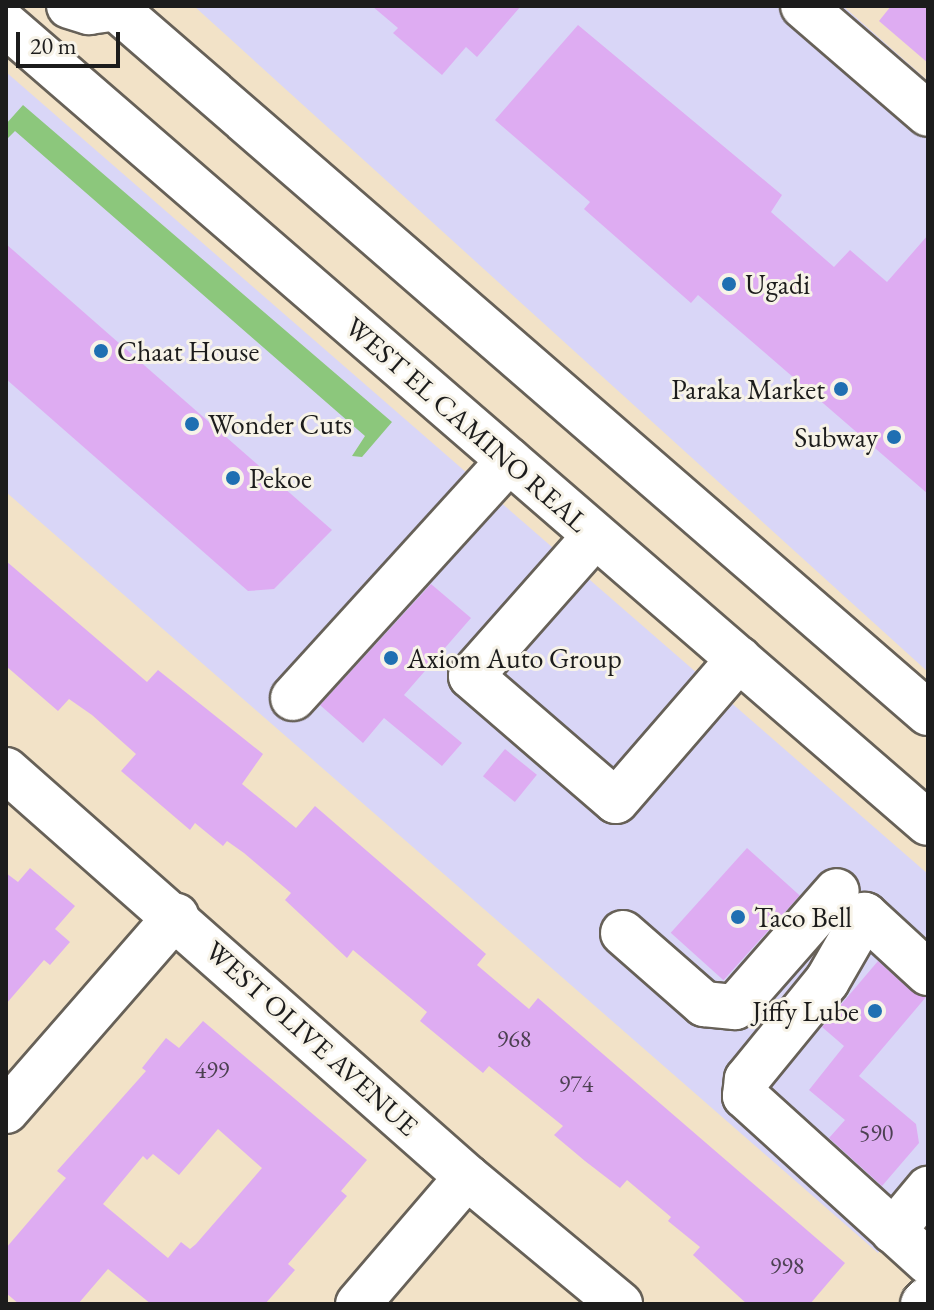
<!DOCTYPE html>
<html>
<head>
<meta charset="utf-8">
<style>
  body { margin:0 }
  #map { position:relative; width:934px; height:1310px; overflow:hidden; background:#f2e2c7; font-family:"EB Garamond",serif }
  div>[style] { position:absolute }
  .built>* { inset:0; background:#d9d6f7 }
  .green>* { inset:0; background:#8cc77c }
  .building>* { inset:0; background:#deacf2; transform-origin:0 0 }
  .roads { filter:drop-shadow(2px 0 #676158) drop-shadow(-2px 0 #676158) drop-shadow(0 2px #676158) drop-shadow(0 -2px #676158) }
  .minor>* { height:44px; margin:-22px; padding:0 22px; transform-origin:22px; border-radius:22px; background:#fff }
  .major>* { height:44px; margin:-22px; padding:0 22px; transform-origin:22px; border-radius:22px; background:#fff }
  .dots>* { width:22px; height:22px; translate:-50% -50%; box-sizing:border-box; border:4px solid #f7f3e8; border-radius:50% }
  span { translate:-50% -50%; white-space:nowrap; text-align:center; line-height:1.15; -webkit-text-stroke:6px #f7f3e8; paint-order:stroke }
  .number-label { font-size:24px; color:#4c4052 }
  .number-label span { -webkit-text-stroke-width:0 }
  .poi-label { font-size:28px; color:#1c1c1c }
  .left { translate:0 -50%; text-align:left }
  .right { translate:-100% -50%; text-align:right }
  .street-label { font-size:28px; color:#1c1c1c }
  .frame { position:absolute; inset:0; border:8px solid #1c1c1c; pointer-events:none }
  .scale { position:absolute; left:16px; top:32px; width:104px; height:36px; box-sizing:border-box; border:4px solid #1c1c1c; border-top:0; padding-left:10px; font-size:24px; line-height:28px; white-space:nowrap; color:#1c1c1c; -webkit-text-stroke:6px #f7f3e8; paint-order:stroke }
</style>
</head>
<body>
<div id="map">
  <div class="built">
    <div style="clip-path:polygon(194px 6px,843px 6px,928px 81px,928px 672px)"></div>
    <div style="clip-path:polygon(6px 72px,928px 874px,928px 1195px,878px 1253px,6px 492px)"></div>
  </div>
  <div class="green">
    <div style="clip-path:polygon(23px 105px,392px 422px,362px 457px,352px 456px,365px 436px,15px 131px,6px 140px,6px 124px)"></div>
  </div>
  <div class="building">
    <div style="clip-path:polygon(372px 6px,521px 6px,477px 57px,466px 47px,442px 75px,393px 33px,398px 28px)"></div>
    <div style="clip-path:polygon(891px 6px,928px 6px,928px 63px,879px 21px)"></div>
    <div style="clip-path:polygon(578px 25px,782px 195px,771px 212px,834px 267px,850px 250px,887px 282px,928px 235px,928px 494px,698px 295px,691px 303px,584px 209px,590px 202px,495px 120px)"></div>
    <div style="clip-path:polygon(6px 244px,332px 530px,274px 589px,248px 591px,6px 379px)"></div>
    <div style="clip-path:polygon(6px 561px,147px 682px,158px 670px,263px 754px,242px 784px,296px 828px,315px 806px,486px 954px,477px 965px,529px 1009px,538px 998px,845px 1263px,810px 1304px,747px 1304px,693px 1255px,700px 1247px,668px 1221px,671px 1217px,627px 1180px,620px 1188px,585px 1161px,554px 1135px,563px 1126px,489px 1066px,483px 1073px,420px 1021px,427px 1012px,353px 950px,347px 958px,285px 900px,291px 893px,244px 853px,227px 841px,223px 846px,195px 823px,190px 830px,121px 771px,136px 754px,92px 715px,69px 699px,58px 711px,6px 666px)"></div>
    <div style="clip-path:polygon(431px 584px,471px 618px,404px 695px,462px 743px,442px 766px,384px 718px,363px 743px,320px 705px)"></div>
    <div style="left:505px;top:749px;width:41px;height:35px;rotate:39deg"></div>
    <div style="left:747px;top:848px;width:71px;height:114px;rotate:42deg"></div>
    <div style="clip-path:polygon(30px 868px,75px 906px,55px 929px,70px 942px,50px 965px,44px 960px,6px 1004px,6px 873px,18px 882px)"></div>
    <div style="clip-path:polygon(878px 961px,911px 991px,926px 997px,859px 1076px,916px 1124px,919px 1143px,882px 1186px,829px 1138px,845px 1120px,809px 1090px,844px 1046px,822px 1027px)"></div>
    <div style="clip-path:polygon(evenodd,203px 1021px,367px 1160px,341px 1191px,347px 1196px,288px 1264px,295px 1270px,265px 1304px,151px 1304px,108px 1269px,78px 1304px,19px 1304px,6px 1293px,6px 1248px,66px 1178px,57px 1171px,146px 1071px,142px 1068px,166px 1038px,179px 1048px,203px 1021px,218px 1129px,262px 1168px,196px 1244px,190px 1249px,181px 1242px,168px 1258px,103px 1204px,143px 1156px,147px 1160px,153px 1154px,179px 1175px,218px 1129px)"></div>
  </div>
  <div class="roads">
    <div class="minor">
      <div style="left:803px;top:6px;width:165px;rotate:40.8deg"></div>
      <div style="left:595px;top:536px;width:187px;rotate:131.5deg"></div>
      <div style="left:471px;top:676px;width:191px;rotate:40.8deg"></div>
      <div style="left:616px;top:801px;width:188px;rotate:-49.1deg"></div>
      <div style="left:293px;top:698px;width:321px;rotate:-47.7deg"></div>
      <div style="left:6px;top:770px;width:615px;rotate:41.44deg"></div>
      <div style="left:467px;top:1177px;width:199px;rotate:39.7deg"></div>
      <div style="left:623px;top:933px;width:108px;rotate:41.2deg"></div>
      <div style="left:704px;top:1004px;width:31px;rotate:6deg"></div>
      <div style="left:735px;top:1007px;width:154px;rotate:-48.7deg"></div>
      <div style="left:928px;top:973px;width:86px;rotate:-137.4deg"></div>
      <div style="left:865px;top:915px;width:76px;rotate:119.9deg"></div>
      <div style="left:827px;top:981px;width:127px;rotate:129.2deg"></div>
      <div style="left:747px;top:1079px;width:17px;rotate:97deg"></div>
      <div style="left:745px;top:1096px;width:247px;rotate:42.2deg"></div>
      <div style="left:6px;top:1111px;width:259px;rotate:-48.9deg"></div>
      <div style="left:893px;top:1231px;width:55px;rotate:-50.2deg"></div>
      <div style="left:358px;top:1304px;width:167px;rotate:-49.4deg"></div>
    </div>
    <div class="major">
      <div style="left:69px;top:6px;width:21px;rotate:17deg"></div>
      <div style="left:89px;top:12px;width:27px;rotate:-8deg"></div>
      <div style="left:113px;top:6px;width:1079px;rotate:40.94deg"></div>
      <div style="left:6px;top:25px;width:1219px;rotate:40.88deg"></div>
      <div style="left:923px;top:1304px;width:7px;rotate:-45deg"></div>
    </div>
  </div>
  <div class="dots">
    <div style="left:729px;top:284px;background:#1f6fb2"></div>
    <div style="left:101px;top:351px;background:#1f6fb2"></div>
    <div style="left:841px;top:389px;background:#1f6fb2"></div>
    <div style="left:192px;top:424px;background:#1f6fb2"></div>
    <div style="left:894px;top:437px;background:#1f6fb2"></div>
    <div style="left:233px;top:478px;background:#1f6fb2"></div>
    <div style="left:391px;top:658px;background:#1f6fb2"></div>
    <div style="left:738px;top:917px;background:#1f6fb2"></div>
    <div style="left:875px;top:1011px;background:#1f6fb2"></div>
  </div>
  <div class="number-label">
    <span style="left:514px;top:1039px">968</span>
    <span style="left:212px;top:1070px">499</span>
    <span style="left:576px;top:1084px">974</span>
    <span style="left:876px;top:1133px">590</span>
    <span style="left:787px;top:1266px">998</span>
  </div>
  <div class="poi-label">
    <span class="left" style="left:745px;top:284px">Ugadi</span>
    <span class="left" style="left:117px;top:351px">Chaat House</span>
    <span class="right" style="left:825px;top:389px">Paraka Market</span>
    <span class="left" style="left:208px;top:424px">Wonder Cuts</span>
    <span class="right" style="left:878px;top:437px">Subway</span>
    <span class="left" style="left:249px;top:478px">Pekoe</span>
    <span class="left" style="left:407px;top:658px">Axiom Auto Group</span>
    <span class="left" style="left:754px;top:917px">Taco Bell</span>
    <span class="right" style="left:859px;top:1011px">Jiffy Lube</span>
  </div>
  <div class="street-label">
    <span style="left:467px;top:424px;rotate:41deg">WEST EL CAMINO REAL</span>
    <span style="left:312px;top:1038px;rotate:42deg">WEST OLIVE AVENUE</span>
  </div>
  <div class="frame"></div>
  <div class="scale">20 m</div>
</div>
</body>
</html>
